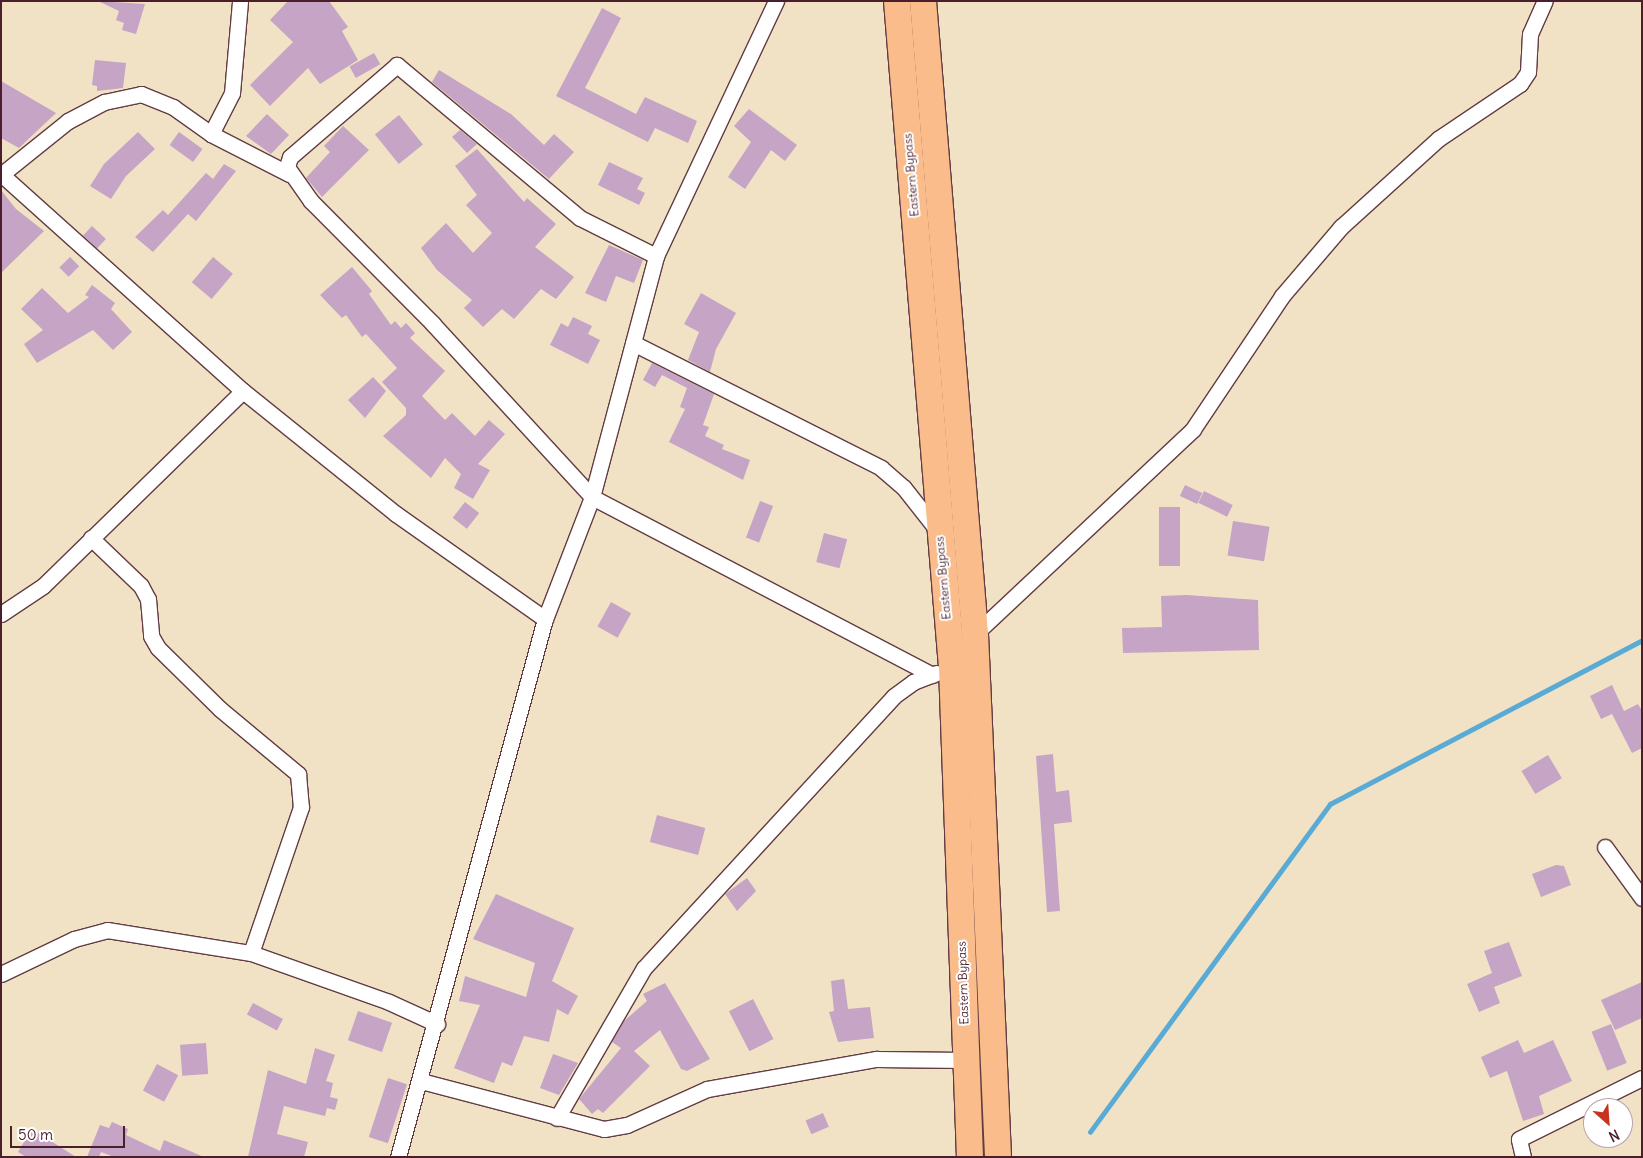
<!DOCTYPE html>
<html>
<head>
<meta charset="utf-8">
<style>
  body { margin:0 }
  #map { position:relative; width:1643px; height:1158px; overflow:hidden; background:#f1e2c5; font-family:Delius,sans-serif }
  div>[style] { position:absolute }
  .stream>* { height:4.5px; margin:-2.25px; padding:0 2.25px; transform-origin:2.25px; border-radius:2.25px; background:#59aad4 }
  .building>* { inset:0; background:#c5a4c6; transform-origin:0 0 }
  .roads { filter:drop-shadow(1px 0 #633c42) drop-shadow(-1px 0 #633c42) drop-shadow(0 1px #633c42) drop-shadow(0 -1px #633c42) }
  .minor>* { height:15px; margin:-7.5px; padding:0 7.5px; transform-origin:7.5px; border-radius:7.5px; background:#fff }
  .trunk>* { height:26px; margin:-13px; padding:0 13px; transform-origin:13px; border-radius:13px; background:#f9bc8a }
  span { translate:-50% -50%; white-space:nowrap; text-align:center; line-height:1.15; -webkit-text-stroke:4px #fff; paint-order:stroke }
  .street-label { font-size:12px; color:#4a1f2b }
  .frame { position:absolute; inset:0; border:2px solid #4a1f2b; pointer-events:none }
  .north { position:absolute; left:1583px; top:1098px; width:50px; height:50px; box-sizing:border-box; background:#fff; border:1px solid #b7a5aa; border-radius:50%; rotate:154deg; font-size:14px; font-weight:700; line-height:20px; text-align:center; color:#4a1f2b }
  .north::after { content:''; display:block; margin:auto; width:18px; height:22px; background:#c8321e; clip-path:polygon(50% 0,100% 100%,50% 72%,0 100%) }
  .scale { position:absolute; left:10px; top:1126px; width:115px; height:22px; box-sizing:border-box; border:2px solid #4a1f2b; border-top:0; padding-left:6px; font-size:15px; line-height:18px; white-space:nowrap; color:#4a1f2b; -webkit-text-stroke:4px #fff; paint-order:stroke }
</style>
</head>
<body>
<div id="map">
  <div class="stream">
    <div style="left:1090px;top:1132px;width:406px;rotate:-53.8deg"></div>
    <div style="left:1330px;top:804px;width:352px;rotate:-27.7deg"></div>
  </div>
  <div class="building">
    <div style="clip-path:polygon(98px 1px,145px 4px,136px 34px,122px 30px,124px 23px,116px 20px,119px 11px)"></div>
    <div style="clip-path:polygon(288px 1px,329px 1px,348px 27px,342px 31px,358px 60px,320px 84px,308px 68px,270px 106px,250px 85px,293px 42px,270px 20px)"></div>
    <div style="clip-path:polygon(602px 8px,621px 18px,585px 88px,636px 114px,645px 97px,697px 121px,688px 143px,655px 128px,648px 142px,556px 96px)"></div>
    <div style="left:374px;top:53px;width:13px;height:28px;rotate:61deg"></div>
    <div style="clip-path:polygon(95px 60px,126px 63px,123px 88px,97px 91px,97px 86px,92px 85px)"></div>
    <div style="clip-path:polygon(439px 70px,511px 114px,544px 145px,554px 134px,574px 152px,549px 179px,432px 82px)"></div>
    <div style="clip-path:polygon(1px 81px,56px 113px,19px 148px,1px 138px)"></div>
    <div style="clip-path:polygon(749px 109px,797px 145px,785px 161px,771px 150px,745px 189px,728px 177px,751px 142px,734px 126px)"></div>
    <div style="clip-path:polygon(267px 114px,289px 135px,271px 154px,246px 136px)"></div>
    <div style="left:399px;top:115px;width:38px;height:31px;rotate:51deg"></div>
    <div style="clip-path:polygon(343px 126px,369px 150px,322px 197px,306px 178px,330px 152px,324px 146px)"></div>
    <div style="clip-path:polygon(460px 130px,477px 144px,467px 153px,452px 137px)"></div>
    <div style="clip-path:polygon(138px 132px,155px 149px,126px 176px,111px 199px,90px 186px,104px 164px)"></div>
    <div style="left:179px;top:132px;width:29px;height:16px;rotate:36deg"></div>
    <div style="clip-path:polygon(477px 149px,524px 202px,527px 198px,556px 224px,535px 247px,574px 277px,556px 299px,541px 289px,514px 319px,502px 309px,483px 327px,464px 308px,472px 300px,437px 270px,421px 248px,446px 223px,473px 253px,492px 233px,466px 205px,477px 195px,455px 166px)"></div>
    <div style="clip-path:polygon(609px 162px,643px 178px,637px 189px,645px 193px,639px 205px,598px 185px)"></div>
    <div style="clip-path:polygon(224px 164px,236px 171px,196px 221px,188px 214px,153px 252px,135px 237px,163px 210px,168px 215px,206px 173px,213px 179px)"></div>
    <div style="clip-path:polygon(1px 190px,16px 209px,44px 231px,1px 273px)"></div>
    <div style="left:92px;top:226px;width:19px;height:13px;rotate:43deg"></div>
    <div style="clip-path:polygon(609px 245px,643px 260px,634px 283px,616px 276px,606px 302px,585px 293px)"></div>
    <div style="left:70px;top:257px;width:13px;height:15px;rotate:45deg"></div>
    <div style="left:213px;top:257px;width:26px;height:33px;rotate:40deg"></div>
    <div style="clip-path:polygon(352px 267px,372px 291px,369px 294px,391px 325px,395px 321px,401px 328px,406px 323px,415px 333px,410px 338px,445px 371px,422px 396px,445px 420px,452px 413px,475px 436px,489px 420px,505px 434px,478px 464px,490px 470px,473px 499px,454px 488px,461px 474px,445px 458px,431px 478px,383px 436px,406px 415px,406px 408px,382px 382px,397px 368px,366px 334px,362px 337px,346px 315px,342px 318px,320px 295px)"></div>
    <div style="clip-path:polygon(92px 285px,115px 303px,111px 309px,132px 332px,113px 350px,93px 330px,37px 363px,24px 344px,43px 330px,21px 309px,42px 288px,68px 313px,89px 297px,85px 295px)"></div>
    <div style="clip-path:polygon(701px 293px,736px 313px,716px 349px,710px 372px,688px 360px,699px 332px,684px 324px)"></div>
    <div style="clip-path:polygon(573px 317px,592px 326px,588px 334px,600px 340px,588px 364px,550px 345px,561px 323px,568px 327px)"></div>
    <div style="clip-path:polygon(652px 363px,714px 394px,703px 425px,709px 427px,705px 436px,724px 445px,722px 449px,750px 460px,743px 480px,669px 442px,685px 409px,680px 407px,687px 388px,662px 375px,655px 387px,643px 380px)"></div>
    <div style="clip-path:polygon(373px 377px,386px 391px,365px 418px,348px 400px)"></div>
    <div style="left:1185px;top:485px;width:19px;height:12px;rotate:25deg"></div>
    <div style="left:1204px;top:491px;width:32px;height:13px;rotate:26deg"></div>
    <div style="left:760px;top:501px;width:14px;height:39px;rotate:21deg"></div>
    <div style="left:465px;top:502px;width:18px;height:20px;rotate:38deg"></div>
    <div style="left:1159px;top:507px;width:21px;height:59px"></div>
    <div style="left:1233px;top:521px;width:37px;height:35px;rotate:9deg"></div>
    <div style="left:824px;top:533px;width:24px;height:30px;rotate:15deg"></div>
    <div style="clip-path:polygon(1186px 595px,1258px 600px,1259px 650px,1123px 653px,1122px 628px,1162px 627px,1161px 596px)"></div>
    <div style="left:611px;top:602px;width:23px;height:28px;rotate:29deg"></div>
    <div style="clip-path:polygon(1612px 685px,1624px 711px,1638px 704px,1642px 711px,1642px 748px,1632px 753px,1612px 714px,1601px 719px,1590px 696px)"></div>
    <div style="clip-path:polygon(1053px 754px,1056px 792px,1069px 790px,1072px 822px,1054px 824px,1060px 911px,1047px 912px,1036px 756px)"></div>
    <div style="left:1548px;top:755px;width:27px;height:31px;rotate:59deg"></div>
    <div style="left:657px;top:815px;width:50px;height:28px;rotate:15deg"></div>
    <div style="clip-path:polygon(1556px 865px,1564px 866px,1571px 885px,1541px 897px,1532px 874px)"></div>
    <div style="clip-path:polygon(747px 878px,756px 891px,737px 911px,725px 894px)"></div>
    <div style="clip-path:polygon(496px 894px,574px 928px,552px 981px,578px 996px,568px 1015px,557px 1009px,549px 1042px,524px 1036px,512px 1066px,502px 1062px,494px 1083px,454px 1068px,480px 1005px,459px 1001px,465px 976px,526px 997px,535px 963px,473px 939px)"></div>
    <div style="clip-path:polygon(1509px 942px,1522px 976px,1494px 987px,1500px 1003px,1479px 1012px,1467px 984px,1492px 973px,1484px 951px)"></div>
    <div style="clip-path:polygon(844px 979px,848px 1009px,870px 1007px,874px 1038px,838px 1042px,829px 1012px,834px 1011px,831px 981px)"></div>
    <div style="clip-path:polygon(1642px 982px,1642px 1018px,1615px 1030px,1601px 1000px)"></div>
    <div style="clip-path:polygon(665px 983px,710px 1059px,687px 1071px,681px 1069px,660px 1030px,634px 1051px,650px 1066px,603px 1113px,598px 1109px,592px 1114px,579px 1099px,621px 1048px,612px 1042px,624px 1021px,647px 1001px,643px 994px)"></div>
    <div style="left:753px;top:999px;width:45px;height:27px;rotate:63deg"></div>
    <div style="left:253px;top:1003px;width:34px;height:13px;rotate:28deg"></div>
    <div style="left:358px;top:1011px;width:36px;height:31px;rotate:19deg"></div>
    <div style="left:1611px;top:1024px;width:42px;height:21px;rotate:68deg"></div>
    <div style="clip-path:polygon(1518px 1040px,1524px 1053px,1553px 1040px,1572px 1081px,1539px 1096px,1544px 1114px,1523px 1121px,1507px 1071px,1490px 1078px,1481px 1057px)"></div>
    <div style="left:206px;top:1043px;width:31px;height:26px;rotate:86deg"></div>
    <div style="clip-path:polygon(315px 1048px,335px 1055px,326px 1081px,333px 1083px,330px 1097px,338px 1099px,335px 1110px,327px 1108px,325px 1116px,284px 1106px,277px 1134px,308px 1142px,304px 1157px,248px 1157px,268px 1070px,306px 1084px)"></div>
    <div style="clip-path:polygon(553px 1054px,578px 1063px,559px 1095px,540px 1088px)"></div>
    <div style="left:157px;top:1064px;width:24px;height:30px;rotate:28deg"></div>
    <div style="left:388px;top:1078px;width:20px;height:62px;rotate:18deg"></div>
    <div style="left:823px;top:1113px;width:15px;height:19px;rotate:67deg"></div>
    <div style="clip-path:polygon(112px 1122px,128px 1129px,126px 1135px,160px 1151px,164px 1140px,204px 1157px,114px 1157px,101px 1152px,99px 1157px,87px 1157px,100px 1125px,109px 1128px)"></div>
    <div style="clip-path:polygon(32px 1129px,76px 1157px,26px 1157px,18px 1152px)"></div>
  </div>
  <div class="roads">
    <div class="minor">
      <div style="left:211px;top:134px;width:46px;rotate:-62.9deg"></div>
      <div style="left:232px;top:93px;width:92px;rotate:-85deg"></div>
      <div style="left:1px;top:174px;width:325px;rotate:41.9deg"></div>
      <div style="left:243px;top:391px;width:196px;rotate:38.8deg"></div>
      <div style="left:396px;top:514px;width:182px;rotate:35.2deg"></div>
      <div style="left:2px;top:174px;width:85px;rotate:-38.8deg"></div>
      <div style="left:68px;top:121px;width:41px;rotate:-27.8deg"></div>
      <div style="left:104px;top:102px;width:38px;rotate:-12deg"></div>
      <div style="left:141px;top:94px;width:35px;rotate:22deg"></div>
      <div style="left:173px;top:107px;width:47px;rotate:35.4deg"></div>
      <div style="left:211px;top:134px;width:88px;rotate:27.1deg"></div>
      <div style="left:656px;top:256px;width:85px;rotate:-153.4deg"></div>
      <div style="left:580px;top:218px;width:239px;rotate:-140.1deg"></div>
      <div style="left:397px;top:65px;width:141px;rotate:139.3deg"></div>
      <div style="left:290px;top:157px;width:10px;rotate:107deg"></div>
      <div style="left:287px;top:167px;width:42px;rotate:54.8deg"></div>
      <div style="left:311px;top:201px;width:173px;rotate:45.2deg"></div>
      <div style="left:433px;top:324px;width:235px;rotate:47.4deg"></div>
      <div style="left:592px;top:497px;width:384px;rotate:27.6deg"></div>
      <div style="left:633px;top:343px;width:278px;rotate:26.7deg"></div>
      <div style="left:881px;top:468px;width:30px;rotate:41deg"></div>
      <div style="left:904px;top:488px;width:55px;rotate:51.7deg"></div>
      <div style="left:91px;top:538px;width:69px;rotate:43.8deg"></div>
      <div style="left:141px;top:586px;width:15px;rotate:62deg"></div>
      <div style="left:148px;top:599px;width:37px;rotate:85deg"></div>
      <div style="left:151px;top:636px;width:14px;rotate:60deg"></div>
      <div style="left:158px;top:648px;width:87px;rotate:44.5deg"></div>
      <div style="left:220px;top:709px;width:102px;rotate:39.8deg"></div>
      <div style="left:298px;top:774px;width:33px;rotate:85deg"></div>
      <div style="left:301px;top:807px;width:154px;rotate:108.9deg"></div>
      <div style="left:1px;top:614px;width:50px;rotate:-33.7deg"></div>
      <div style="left:43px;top:586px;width:279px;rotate:-44.3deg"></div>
      <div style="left:975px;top:634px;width:299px;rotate:-43.2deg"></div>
      <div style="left:1193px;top:429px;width:160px;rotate:-56.2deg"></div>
      <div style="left:1282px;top:296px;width:91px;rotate:-49.5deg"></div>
      <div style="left:1341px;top:227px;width:131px;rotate:-42.2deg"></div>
      <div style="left:1438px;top:139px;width:99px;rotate:-33.9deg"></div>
      <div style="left:1520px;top:84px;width:14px;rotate:-56deg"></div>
      <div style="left:1528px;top:72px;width:38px;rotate:-87deg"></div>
      <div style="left:1530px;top:34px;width:36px;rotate:-66deg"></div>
      <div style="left:1605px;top:847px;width:63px;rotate:54deg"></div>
      <div style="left:1px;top:974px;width:81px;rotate:-25.6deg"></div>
      <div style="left:74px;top:939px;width:34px;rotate:-15deg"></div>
      <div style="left:107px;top:930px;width:146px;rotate:9.1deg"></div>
      <div style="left:251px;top:953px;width:146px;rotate:19.5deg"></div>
      <div style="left:389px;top:1002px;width:53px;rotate:24.6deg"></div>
      <div style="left:421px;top:1081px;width:189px;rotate:14.7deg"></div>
      <div style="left:604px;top:1129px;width:23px;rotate:-10deg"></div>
      <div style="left:627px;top:1125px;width:88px;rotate:-24.2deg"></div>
      <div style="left:707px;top:1089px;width:172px;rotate:-10.1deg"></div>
      <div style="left:876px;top:1059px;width:90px;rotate:0.6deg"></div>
      <div style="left:557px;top:1118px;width:173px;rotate:-59.9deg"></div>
      <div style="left:644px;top:968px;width:369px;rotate:-47.4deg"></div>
      <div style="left:894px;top:696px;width:24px;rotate:-36deg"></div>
      <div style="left:913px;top:682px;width:25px;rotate:-21deg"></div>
      <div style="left:398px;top:1157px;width:558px;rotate:-74.72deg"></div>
      <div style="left:545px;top:619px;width:131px;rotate:-68.9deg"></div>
      <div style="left:592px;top:497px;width:249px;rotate:-75.1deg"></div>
      <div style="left:656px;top:256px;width:282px;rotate:-64.8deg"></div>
      <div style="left:1523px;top:1157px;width:18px;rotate:-103deg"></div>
      <div style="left:1519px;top:1139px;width:137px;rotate:-26.4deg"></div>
    </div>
    <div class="trunk">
      <div style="left:897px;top:1px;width:668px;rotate:85.28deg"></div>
      <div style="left:952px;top:667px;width:490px;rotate:87.9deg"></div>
      <div style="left:923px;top:1px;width:635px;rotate:85.3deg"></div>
      <div style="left:975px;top:634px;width:524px;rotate:87.48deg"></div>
    </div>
  </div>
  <div class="street-label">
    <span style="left:911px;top:175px;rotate:-95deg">Eastern Bypass</span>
    <span style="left:943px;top:578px;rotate:-95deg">Eastern Bypass</span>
    <span style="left:963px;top:983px;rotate:-92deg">Eastern Bypass</span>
  </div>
  <div class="frame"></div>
  <div class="north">N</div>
  <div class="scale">50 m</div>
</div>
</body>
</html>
